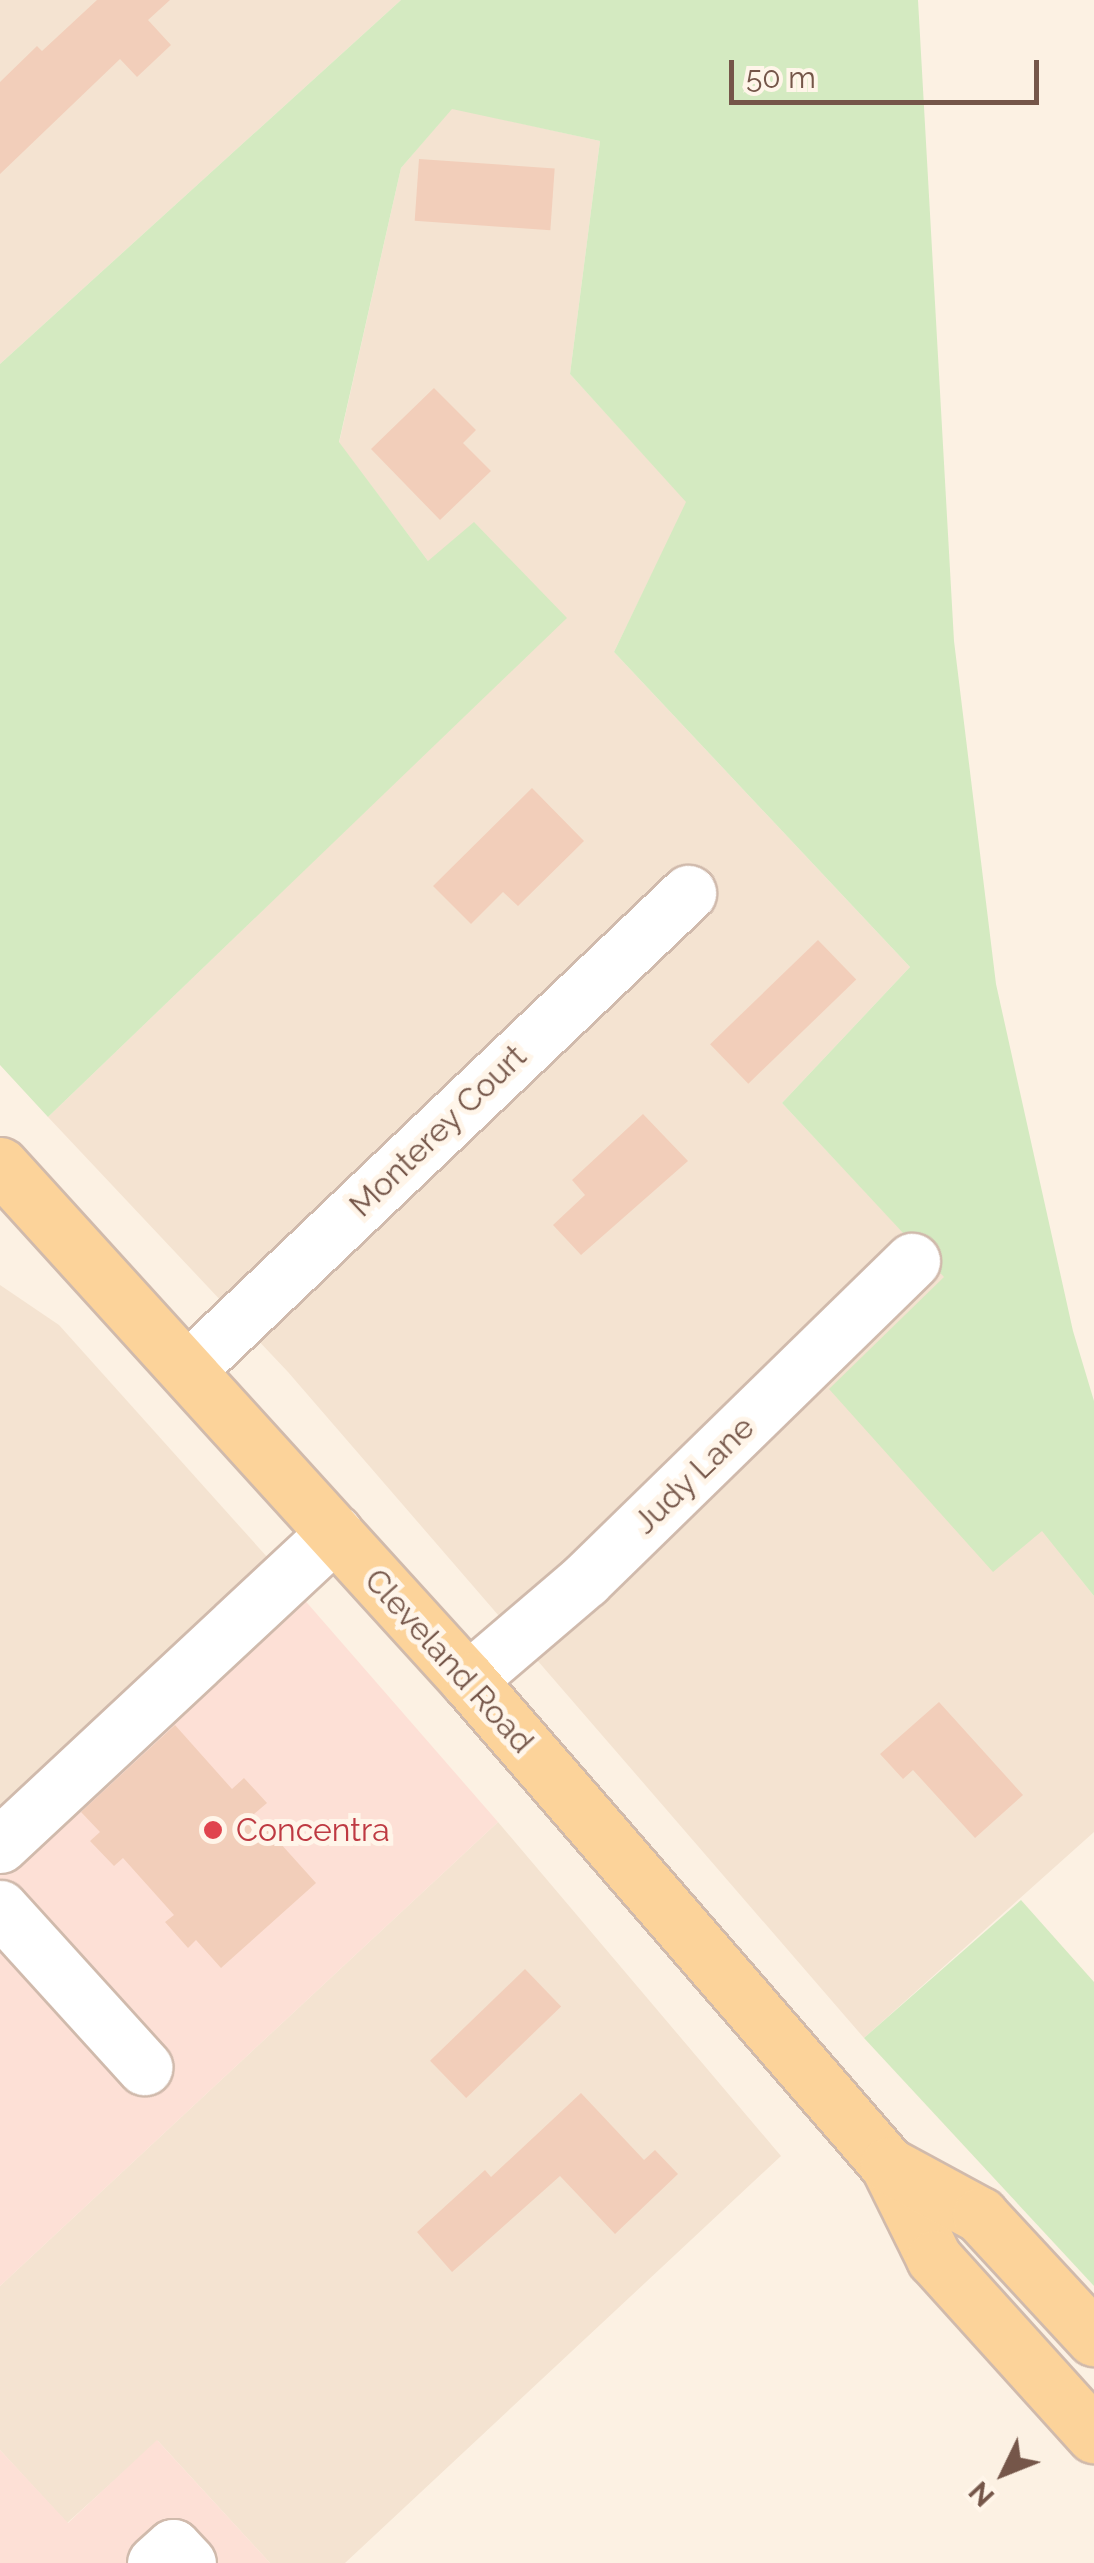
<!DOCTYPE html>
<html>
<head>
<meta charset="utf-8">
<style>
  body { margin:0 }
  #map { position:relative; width:1094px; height:2563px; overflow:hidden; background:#fcf1e3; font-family:Raleway,sans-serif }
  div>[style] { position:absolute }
  .residential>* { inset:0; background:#f4e3d1 }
  .commercial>* { inset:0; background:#fde0d6 }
  .green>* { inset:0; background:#d4eac1 }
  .building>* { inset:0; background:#f2ceba; transform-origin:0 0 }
  .roads { filter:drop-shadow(2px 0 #d0baac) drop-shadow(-2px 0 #d0baac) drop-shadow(0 2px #d0baac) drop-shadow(0 -2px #d0baac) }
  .minor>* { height:55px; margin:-27.5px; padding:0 27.5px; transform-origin:27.5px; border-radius:27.5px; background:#fff }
  .major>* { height:55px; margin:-27.5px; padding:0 27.5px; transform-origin:27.5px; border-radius:27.5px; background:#fcd39a }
  .dots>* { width:28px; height:28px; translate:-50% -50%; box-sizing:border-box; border:5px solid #fff5e9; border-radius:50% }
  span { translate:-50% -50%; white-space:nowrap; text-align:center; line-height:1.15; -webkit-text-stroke:10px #fff5e9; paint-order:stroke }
  .street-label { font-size:32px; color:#755649 }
  .health-label { font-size:32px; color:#be3a42 }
  .left { translate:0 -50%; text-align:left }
  .north { position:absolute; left:954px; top:2423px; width:100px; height:100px; -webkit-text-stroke:8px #fff5e9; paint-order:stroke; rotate:227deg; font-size:28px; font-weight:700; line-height:40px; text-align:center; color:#755649 }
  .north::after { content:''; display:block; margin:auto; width:35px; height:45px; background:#755649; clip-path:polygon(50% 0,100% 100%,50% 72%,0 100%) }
  .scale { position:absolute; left:729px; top:60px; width:310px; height:45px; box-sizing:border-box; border:5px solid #755649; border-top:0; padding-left:12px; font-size:30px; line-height:35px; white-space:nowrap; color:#755649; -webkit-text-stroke:8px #fff5e9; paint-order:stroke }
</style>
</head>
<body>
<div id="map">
  <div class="residential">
    <div style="clip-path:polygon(0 0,401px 0,0 364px)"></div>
    <div style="clip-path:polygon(452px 108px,600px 141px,570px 374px,687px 502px,614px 652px,910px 967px,782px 1103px,945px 1277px,993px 1571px,1042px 1530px,1094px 1596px,1094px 1832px,864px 2038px,288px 1372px,48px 1117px,566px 618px,428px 561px,339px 443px,401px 168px)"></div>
    <div style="clip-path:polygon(0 1285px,59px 1325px,268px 1558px,0 1807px)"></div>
    <div style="clip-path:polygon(498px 1822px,781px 2156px,345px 2563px,270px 2563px,158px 2441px,67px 2523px,0 2450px,0 2286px)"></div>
  </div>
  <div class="commercial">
    <div style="clip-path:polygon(268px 1558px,498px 1822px,0 2286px,0 1807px)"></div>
    <div style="clip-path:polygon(157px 2440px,270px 2563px,0 2563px,0 2450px,68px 2523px)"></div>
  </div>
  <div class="green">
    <div style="clip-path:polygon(401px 0,918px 0,954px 641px,996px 984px,1073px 1331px,1094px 1401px,1094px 1596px,1042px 1531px,993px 1572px,829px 1389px,944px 1277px,782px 1103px,910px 967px,614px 652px,686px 502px,570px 374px,600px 141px,452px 109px,401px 168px,339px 442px,428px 561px,474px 522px,567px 618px,48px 1117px,0 1065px,0 364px)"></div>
    <div style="clip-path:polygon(1021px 1900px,1094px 1982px,1094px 2286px,864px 2038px)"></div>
  </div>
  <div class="building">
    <div style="clip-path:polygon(97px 0,170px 0,148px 20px,171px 45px,137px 77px,120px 59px,0 174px,0 82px,37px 46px,42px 51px)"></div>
    <div style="left:419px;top:159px;width:136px;height:62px;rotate:4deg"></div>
    <div style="clip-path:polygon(434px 388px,476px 430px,463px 443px,491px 471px,440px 520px,371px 449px)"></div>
    <div style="clip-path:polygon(532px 788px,584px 841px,518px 906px,503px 892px,471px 924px,433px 886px)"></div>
    <div style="left:818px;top:940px;width:55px;height:150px;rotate:46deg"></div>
    <div style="clip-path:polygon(643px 1114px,688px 1161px,581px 1255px,553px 1225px,585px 1195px,572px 1180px)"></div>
    <div style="clip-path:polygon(939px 1702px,1023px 1795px,975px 1838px,913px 1770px,903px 1779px,880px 1754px)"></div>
    <div style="clip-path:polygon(175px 1725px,232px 1789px,244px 1778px,267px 1803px,254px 1814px,316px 1883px,221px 1968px,196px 1940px,188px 1948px,165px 1922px,174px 1915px,123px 1858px,114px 1866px,90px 1841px,100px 1832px,81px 1812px)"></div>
    <div style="left:525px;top:1969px;width:52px;height:132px;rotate:46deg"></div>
    <div style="clip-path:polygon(581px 2093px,644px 2160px,655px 2150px,678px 2174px,615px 2234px,560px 2176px,452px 2272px,417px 2232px,485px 2170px,491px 2177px)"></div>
  </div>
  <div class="roads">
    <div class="minor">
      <div style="left:187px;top:1370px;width:692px;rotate:-43.59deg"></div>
      <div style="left:468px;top:1680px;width:154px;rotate:-40.5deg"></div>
      <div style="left:585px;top:1580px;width:457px;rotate:-44.3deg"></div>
      <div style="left:0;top:1845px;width:458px;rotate:-43deg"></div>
      <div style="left:0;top:1908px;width:215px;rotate:47.8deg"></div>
      <div style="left:155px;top:2563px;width:24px;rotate:-42deg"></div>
      <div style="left:173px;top:2547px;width:22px;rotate:47deg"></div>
    </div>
    <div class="major">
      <div style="left:0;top:1165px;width:696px;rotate:47.74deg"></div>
      <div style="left:468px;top:1680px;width:642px;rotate:49.11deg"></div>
      <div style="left:888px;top:2165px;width:104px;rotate:63.7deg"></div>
      <div style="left:934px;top:2258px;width:239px;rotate:47.9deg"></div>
      <div style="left:888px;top:2165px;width:105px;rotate:28.5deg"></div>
      <div style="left:980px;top:2215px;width:168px;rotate:47.2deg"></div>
    </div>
  </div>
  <div class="dots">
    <div style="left:213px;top:1830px;background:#e0444e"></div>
  </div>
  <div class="street-label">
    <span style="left:438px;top:1131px;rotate:-44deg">Monterey Court</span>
    <span style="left:694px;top:1475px;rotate:-44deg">Judy Lane</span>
    <span style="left:449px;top:1661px;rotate:48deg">Cleveland Road</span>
  </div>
  <div class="health-label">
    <span class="left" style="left:236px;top:1830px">Concentra</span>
  </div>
  <div class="north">N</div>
  <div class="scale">50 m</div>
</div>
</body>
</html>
